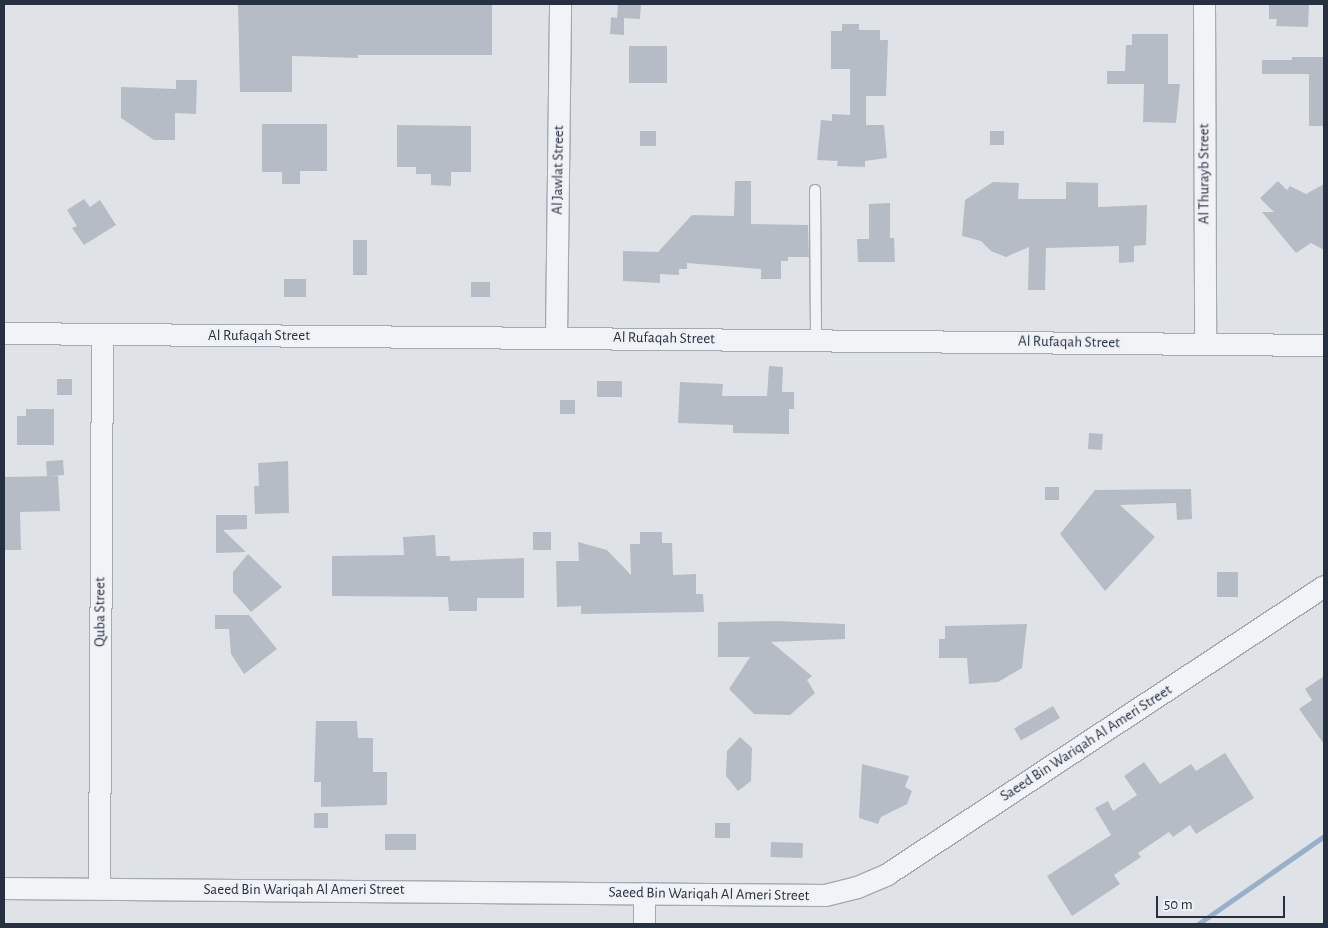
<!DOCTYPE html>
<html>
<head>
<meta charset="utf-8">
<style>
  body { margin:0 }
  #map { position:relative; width:1328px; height:928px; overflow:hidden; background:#dfe3e8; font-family:"Alegreya Sans",sans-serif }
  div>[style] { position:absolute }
  .stream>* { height:5px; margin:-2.5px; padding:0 2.5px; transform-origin:2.5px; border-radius:2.5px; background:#99b0c9 }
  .building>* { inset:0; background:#b6bcc5; transform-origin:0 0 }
  .roads { filter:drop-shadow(1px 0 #a4aab2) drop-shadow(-1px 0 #a4aab2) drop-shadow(0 1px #a4aab2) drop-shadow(0 -1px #a4aab2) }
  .service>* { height:10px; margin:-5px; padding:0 5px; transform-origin:5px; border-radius:5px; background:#f2f3f7 }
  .minor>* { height:21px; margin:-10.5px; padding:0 10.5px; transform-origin:10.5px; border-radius:10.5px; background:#f2f3f7 }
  span { translate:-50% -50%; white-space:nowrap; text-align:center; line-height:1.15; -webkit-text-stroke:4px #eef1f6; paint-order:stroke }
  .street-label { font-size:15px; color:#273040 }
  .frame { position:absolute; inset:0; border:5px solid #273040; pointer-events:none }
  .scale { position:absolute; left:1156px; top:896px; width:129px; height:22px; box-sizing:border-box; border:2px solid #273040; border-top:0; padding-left:6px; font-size:15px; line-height:18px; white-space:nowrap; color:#273040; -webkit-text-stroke:4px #eef1f6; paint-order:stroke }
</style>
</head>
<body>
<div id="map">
  <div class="stream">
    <div style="left:1198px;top:924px;width:154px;rotate:-34.9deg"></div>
  </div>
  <div class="building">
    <div style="clip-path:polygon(238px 4px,492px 4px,492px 55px,358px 55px,358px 58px,292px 56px,292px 92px,240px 92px)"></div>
    <div style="clip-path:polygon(618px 4px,641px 4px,640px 19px,621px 18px,624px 18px,624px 35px,610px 34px,611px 17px,617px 18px)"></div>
    <div style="clip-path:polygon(1269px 4px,1309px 4px,1308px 27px,1276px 26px,1277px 19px,1269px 19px)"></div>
    <div style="clip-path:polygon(842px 24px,859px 24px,859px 30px,880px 30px,880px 40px,888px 40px,886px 96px,866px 96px,866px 125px,884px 125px,887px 158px,865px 161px,865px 167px,837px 166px,838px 161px,817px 160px,821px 120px,832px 121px,832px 114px,850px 115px,850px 69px,831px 69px,831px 31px,842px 31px)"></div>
    <div style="clip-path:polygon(1132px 34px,1168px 34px,1168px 84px,1180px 84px,1176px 123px,1143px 122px,1144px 84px,1107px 84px,1107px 71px,1125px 71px,1126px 45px,1132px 45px)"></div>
    <div style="left:629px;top:46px;width:38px;height:37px"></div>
    <div style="clip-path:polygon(1292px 57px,1323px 57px,1324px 126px,1309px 126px,1309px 74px,1262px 74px,1262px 60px,1292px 60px)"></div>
    <div style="clip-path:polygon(176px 80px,197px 80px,196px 114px,175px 113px,175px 140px,154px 140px,121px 118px,121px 87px,176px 89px)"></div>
    <div style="clip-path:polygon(262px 124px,327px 124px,327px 171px,300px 171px,300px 184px,282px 184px,282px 172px,262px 172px)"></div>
    <div style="clip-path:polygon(397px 125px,471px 126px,471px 172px,451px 172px,451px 186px,431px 185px,431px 174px,416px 174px,416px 167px,397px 167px)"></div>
    <div style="left:656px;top:131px;width:15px;height:16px;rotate:90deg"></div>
    <div style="left:990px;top:131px;width:14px;height:14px"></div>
    <div style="clip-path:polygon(735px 181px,751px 181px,751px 224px,808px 225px,809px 257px,788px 257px,788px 261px,781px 261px,781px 279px,761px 279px,761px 269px,687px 263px,687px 269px,679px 269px,679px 275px,660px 274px,660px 283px,623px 281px,623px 251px,658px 252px,692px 215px,734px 216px)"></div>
    <div style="clip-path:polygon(1278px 181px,1287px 190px,1290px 186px,1306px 194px,1324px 184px,1324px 250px,1311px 243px,1296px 253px,1262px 212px,1274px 212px,1260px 198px)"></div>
    <div style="clip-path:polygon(993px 182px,1019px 183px,1018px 199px,1066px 199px,1066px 182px,1098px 183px,1098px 207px,1147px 205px,1146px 245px,1134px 246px,1134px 262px,1119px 263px,1119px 246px,1046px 248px,1045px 290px,1028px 290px,1029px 247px,1006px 257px,991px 251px,981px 241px,962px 236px,965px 200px)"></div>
    <div style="clip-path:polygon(84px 199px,90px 207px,100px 200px,116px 225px,84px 245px,72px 228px,77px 226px,67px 210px)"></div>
    <div style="clip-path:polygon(890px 203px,890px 238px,894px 238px,895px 262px,858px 262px,857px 239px,869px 239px,869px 204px)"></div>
    <div style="left:353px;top:240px;width:14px;height:35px"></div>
    <div style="left:284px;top:279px;width:22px;height:18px"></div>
    <div style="left:471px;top:282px;width:19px;height:15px"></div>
    <div style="clip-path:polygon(769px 366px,783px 367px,782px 392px,794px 392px,794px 409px,789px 409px,789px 434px,733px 433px,733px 425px,678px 423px,680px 382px,723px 384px,722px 396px,767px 396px)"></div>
    <div style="left:57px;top:379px;width:15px;height:16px"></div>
    <div style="left:597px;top:381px;width:25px;height:16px"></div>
    <div style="left:560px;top:400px;width:15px;height:14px"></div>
    <div style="clip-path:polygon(26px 409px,54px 409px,54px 445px,17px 445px,17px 416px,26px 416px)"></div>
    <div style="left:1089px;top:433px;width:14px;height:16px;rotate:4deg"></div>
    <div style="left:63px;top:460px;width:15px;height:17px;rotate:86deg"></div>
    <div style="clip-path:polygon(288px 461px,289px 513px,255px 514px,254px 486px,259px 486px,258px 463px)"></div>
    <div style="clip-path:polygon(58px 476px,60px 511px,20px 512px,21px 550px,4px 550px,4px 477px)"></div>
    <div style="left:1045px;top:487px;width:14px;height:13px"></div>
    <div style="clip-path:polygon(1191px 489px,1192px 519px,1177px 520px,1176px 503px,1120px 505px,1155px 537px,1105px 591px,1060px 534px,1095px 490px)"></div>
    <div style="clip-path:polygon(216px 515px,247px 515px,247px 529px,223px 530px,246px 552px,216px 553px)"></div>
    <div style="left:533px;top:532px;width:18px;height:18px"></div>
    <div style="clip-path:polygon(640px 532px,662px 532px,662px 543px,672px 543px,673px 575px,696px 574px,696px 594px,703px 594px,704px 612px,581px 614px,581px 606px,557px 607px,556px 561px,579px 561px,578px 542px,607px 550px,631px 575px,630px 544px,640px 544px)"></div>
    <div style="clip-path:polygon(435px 535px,436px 556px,450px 556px,450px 561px,524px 558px,524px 598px,477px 598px,477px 611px,449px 611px,448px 597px,332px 596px,332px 556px,404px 555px,403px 537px)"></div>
    <div style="clip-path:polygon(248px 554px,282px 587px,251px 612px,233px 592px,233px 572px)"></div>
    <div style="left:1217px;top:572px;width:21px;height:25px"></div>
    <div style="clip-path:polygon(215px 615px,249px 615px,277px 649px,244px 674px,231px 654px,229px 629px,215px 629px)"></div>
    <div style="clip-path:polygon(777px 621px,845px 624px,845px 639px,771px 642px,812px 676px,807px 680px,815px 693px,790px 715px,754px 714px,729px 689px,750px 657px,718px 657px,718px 622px)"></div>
    <div style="clip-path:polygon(1027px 624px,1022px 668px,998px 682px,969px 684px,967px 658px,939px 658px,939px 639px,945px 639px,945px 626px)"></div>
    <div style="clip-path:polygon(1324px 676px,1324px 744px,1299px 709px,1312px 700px,1305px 689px)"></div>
    <div style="left:1053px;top:706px;width:14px;height:45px;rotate:60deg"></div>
    <div style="clip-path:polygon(316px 721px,357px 721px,358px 738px,373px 738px,373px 772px,387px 772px,387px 805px,321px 807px,321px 782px,314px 782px)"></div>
    <div style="clip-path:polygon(740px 737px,752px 748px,751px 781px,738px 791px,726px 776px,727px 751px)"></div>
    <div style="clip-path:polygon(1225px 753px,1254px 798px,1196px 834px,1190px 825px,1173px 837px,1169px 832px,1138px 853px,1141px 857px,1114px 875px,1120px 884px,1072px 916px,1047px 876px,1111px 835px,1095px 808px,1108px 801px,1113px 811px,1137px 795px,1124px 776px,1144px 762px,1160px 784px,1191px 764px,1196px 771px)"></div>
    <div style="clip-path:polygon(862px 764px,909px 776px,905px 787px,912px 791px,907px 804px,881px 817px,878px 824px,859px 818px)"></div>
    <div style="left:314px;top:813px;width:14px;height:15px"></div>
    <div style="left:730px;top:823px;width:15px;height:15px;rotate:90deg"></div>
    <div style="left:416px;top:834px;width:16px;height:31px;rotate:90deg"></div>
    <div style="left:771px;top:842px;width:32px;height:15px;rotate:2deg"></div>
  </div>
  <div class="roads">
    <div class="service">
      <div style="left:815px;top:190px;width:149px;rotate:89.6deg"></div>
    </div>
    <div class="minor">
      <div style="left:1204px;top:4px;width:339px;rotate:89.8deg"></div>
      <div style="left:4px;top:333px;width:1320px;rotate:0.52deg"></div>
      <div style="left:556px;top:337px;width:333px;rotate:-89.3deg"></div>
      <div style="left:4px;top:888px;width:821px;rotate:0.49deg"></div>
      <div style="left:825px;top:895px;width:33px;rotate:-14deg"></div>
      <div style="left:857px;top:887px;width:33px;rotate:-23deg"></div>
      <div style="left:887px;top:874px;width:523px;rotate:-33.39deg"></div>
      <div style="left:99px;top:888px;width:553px;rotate:-89.69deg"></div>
      <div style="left:644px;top:924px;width:31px;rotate:-90deg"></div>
    </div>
  </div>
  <div class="street-label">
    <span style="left:558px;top:170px;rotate:-89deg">Al Jawlat Street</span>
    <span style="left:1204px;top:174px;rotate:-90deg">Al Thurayb Street</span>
    <span style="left:259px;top:336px">Al Rufaqah Street</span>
    <span style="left:664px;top:338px;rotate:1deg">Al Rufaqah Street</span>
    <span style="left:1069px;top:342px;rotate:1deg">Al Rufaqah Street</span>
    <span style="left:100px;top:612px;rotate:-90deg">Quba Street</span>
    <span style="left:1086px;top:743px;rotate:-33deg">Saeed Bin Wariqah Al Ameri Street</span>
    <span style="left:304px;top:890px">Saeed Bin Wariqah Al Ameri Street</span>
    <span style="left:709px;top:894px;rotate:1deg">Saeed Bin Wariqah Al Ameri Street</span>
  </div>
  <div class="frame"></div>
  <div class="scale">50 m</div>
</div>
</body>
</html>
